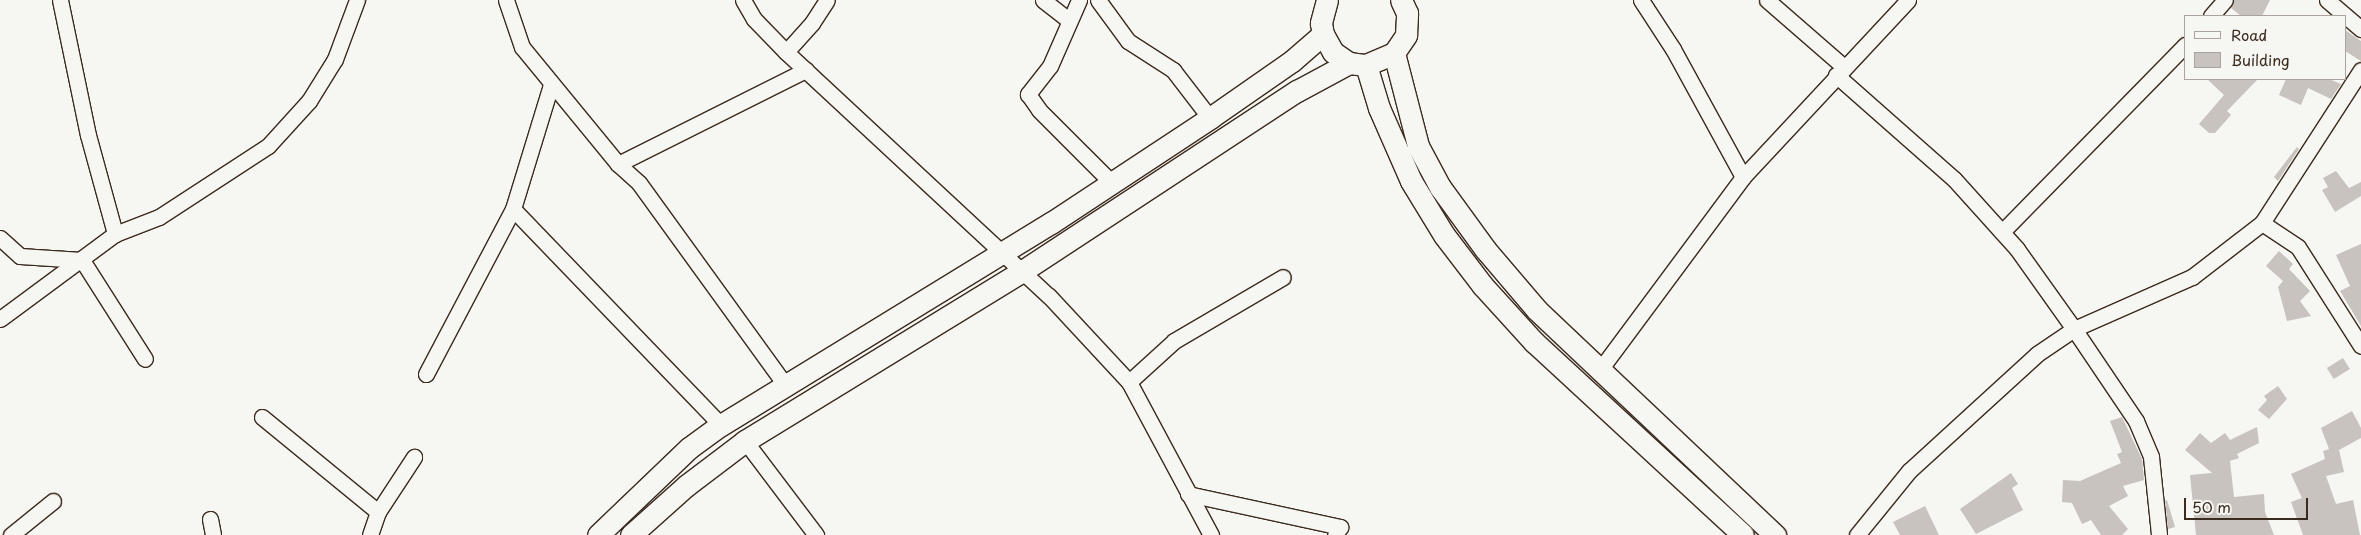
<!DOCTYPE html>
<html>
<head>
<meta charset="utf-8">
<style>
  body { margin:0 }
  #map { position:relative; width:2361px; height:535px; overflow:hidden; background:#f6f6f2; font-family:"Playpen Sans",sans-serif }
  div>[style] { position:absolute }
  .building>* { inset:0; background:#c8c3be; transform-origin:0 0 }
  .roads { filter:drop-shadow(1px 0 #3b2a1e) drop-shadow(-1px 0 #3b2a1e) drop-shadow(0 1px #3b2a1e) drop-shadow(0 -1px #3b2a1e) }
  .street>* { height:15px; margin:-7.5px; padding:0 7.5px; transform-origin:7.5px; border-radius:7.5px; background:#f6f6f2 }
  .secondary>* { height:21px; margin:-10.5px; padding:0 10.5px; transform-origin:10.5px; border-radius:10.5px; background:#f6f6f2 }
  span { translate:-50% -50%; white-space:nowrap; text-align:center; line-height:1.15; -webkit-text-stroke:4px #f6f6f2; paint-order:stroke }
  .legend { position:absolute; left:2184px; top:15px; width:162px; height:65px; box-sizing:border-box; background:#f6f6f2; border:1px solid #aba49d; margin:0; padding:6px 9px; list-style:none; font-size:15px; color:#3b2a1e }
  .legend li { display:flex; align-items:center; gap:10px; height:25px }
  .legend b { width:25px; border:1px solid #aba49d }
  .scale { position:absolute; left:2184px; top:498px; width:124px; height:22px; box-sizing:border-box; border:2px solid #3b2a1e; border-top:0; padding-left:6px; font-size:15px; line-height:18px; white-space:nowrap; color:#3b2a1e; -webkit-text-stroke:4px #f6f6f2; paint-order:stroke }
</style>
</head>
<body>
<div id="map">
  <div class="building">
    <div style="clip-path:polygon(2234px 0,2270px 0,2262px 16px,2241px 16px,2231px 8px)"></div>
    <div style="clip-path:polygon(2345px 30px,2361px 41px,2361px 61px,2345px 51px)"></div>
    <div style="clip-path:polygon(2207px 79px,2258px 79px,2227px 111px,2231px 115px,2215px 133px,2209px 133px,2199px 124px,2224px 95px)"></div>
    <div style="clip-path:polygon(2286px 79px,2329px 79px,2341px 84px,2331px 99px,2308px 88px,2301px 105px,2279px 95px)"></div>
    <div style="clip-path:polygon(2297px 147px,2299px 149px,2278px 181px,2274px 177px)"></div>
    <div style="clip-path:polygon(2336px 171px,2349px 188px,2361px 182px,2361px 196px,2335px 212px,2322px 190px,2328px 187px,2323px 178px)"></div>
    <div style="clip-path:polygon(2361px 244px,2361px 326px,2340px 291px,2350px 286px,2336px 255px)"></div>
    <div style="clip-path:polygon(2279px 251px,2293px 264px,2289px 269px,2310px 291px,2300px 301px,2311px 316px,2287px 321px,2278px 287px,2283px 281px,2266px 266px)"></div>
    <div style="left:2343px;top:358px;width:13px;height:19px;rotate:58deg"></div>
    <div style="clip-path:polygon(2278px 386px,2287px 399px,2269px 419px,2258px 410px,2267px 400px,2264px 396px)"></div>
    <div style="clip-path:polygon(2352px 411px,2361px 428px,2361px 438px,2339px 450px,2344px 472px,2326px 476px,2336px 504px,2353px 500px,2360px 535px,2303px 535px,2291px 502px,2302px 498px,2291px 474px,2325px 459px,2323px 451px,2329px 449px,2321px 428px)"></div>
    <div style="clip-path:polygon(2122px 417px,2142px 459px,2144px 480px,2123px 486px,2128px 496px,2109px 506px,2128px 529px,2122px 535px,2101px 535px,2091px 520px,2082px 524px,2072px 503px,2062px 502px,2063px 480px,2080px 481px,2121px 463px,2117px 454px,2122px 452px,2110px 421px)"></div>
    <div style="clip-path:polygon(2257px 427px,2259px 443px,2237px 454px,2239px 458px,2230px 461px,2234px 497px,2264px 494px,2265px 512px,2274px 535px,2196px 535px,2190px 475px,2212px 473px,2185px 450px,2200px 433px,2211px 443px,2225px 433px,2230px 440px)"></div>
    <div style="clip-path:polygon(2011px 473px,2018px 484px,2012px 488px,2023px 510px,1976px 534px,1960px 509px)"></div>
    <div style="clip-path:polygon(2167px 500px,2175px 527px,2168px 529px,2165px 501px)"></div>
    <div style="clip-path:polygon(1925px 506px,1939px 535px,1900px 535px,1893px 522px)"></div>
  </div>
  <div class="roads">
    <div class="street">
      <div style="left:60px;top:0;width:138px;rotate:78.3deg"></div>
      <div style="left:88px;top:135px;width:103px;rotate:74.7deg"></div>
      <div style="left:506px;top:0;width:50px;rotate:71.2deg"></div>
      <div style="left:522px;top:47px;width:151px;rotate:50.6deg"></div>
      <div style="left:618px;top:164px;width:28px;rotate:42deg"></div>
      <div style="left:639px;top:183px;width:249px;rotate:54.1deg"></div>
      <div style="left:743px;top:0;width:22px;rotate:60deg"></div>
      <div style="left:754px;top:19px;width:46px;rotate:45.9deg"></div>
      <div style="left:786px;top:52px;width:359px;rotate:42.9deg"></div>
      <div style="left:1049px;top:296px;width:117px;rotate:47.1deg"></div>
      <div style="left:1129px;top:382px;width:174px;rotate:61.8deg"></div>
      <div style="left:1043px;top:0;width:33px;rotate:38deg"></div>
      <div style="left:1079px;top:0;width:72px;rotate:113.7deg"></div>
      <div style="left:1050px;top:66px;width:36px;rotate:128deg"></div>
      <div style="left:1028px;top:94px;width:19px;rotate:55deg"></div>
      <div style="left:1039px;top:110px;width:102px;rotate:45deg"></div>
      <div style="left:1098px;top:0;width:51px;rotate:53.8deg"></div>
      <div style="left:1128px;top:41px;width:54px;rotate:32.8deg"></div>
      <div style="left:1173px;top:70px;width:61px;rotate:52.4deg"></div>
      <div style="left:1641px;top:0;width:59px;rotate:56.9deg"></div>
      <div style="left:1673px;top:49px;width:146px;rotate:61.3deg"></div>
      <div style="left:1767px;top:0;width:102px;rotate:41deg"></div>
      <div style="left:2327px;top:0;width:45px;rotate:40.5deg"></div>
      <div style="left:2211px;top:16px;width:21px;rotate:-49deg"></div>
      <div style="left:786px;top:52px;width:39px;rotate:-48deg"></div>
      <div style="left:812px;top:23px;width:27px;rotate:-57deg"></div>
      <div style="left:1836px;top:75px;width:157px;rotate:41.4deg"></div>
      <div style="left:1954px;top:179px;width:94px;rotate:48deg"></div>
      <div style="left:2017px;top:249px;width:98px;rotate:54.5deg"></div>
      <div style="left:2074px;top:329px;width:111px;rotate:56deg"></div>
      <div style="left:2136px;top:421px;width:39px;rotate:67deg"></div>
      <div style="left:2151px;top:457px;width:78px;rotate:84.1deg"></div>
      <div style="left:618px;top:164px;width:210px;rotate:-26.6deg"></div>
      <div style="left:513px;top:209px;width:300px;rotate:46.1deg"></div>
      <div style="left:2262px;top:223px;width:43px;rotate:33.7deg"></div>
      <div style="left:2298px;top:247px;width:117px;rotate:57.5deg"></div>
      <div style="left:2002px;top:232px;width:262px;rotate:-45.6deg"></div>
      <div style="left:0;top:238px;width:27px;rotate:42deg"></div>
      <div style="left:20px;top:256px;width:62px;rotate:3.7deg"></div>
      <div style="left:82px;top:260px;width:117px;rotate:57.5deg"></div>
      <div style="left:0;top:319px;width:143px;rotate:-36.5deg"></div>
      <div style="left:115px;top:234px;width:47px;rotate:-21.1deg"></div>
      <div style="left:159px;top:217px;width:130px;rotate:-33.1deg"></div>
      <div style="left:268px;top:146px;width:61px;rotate:-47.7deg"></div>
      <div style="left:309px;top:101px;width:49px;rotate:-58.2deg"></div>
      <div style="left:335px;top:59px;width:63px;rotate:-69.6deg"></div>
      <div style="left:1599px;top:371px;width:242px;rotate:-53.4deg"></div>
      <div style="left:1743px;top:177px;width:242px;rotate:-47deg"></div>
      <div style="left:426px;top:374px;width:187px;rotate:-62.2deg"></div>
      <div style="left:513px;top:209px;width:130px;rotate:-73deg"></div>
      <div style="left:1129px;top:382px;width:61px;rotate:-42.3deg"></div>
      <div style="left:1174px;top:341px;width:126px;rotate:-30.4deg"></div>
      <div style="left:262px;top:417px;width:150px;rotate:39.3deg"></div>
      <div style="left:745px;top:441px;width:118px;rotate:52.9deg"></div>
      <div style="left:1188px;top:494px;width:156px;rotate:12.2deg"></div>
      <div style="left:1340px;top:527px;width:9px;rotate:122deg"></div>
      <div style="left:210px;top:519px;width:16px;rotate:79deg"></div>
      <div style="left:11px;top:535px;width:54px;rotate:-39deg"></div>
      <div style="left:370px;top:535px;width:24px;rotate:-71deg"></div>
      <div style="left:378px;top:512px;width:66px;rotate:-56.8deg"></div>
      <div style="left:1857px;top:535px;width:82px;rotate:-50.9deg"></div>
      <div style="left:1909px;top:471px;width:173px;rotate:-42.4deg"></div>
      <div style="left:2037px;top:354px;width:45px;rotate:-34deg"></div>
      <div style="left:2074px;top:329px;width:129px;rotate:-23.8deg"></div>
      <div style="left:2192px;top:277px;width:88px;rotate:-37.6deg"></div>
      <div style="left:2262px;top:223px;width:182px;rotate:-57.1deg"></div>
    </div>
    <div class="secondary">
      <div style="left:1327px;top:0;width:24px;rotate:105deg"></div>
      <div style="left:1321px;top:23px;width:11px;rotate:80deg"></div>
      <div style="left:1323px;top:34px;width:21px;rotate:61deg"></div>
      <div style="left:1333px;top:52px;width:19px;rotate:35deg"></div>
      <div style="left:1349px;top:63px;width:17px;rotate:7deg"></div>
      <div style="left:1366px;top:65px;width:30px;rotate:-23deg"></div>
      <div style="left:1394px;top:53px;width:22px;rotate:-56deg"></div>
      <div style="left:1406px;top:35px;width:22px;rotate:-87deg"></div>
      <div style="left:1407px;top:13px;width:14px;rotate:-115deg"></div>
      <div style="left:1394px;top:53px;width:96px;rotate:75.5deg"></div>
      <div style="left:1418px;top:146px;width:47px;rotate:61.8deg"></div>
      <div style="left:1440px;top:187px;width:77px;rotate:54deg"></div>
      <div style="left:1485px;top:249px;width:80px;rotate:49.6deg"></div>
      <div style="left:1537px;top:310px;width:328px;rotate:43.4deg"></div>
      <div style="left:1366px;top:65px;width:45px;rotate:73.2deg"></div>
      <div style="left:1379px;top:108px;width:80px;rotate:66.3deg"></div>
      <div style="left:1411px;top:181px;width:63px;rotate:58.6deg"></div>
      <div style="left:1444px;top:235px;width:64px;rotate:52.6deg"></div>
      <div style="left:1483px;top:286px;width:76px;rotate:47.7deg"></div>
      <div style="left:1534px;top:342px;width:284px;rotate:42.7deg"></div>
      <div style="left:598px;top:535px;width:126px;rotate:-43.7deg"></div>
      <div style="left:689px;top:448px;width:39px;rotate:-36deg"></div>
      <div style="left:721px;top:425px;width:387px;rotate:-31.5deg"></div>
      <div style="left:1051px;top:223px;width:191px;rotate:-33.4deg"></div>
      <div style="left:1210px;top:118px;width:100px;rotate:-34.8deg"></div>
      <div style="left:1292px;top:61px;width:41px;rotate:-41.1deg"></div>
      <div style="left:631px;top:535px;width:75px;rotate:-41.8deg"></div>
      <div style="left:687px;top:485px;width:73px;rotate:-37.2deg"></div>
      <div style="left:745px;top:441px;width:324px;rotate:-31.5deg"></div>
      <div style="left:1021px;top:272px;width:330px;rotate:-33.3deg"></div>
      <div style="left:1297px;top:91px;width:59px;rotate:-28.3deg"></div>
    </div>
  </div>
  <ul class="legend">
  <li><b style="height:6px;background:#f6f6f2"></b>Road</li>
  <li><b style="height:14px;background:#c8c3be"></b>Building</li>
  </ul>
  <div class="scale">50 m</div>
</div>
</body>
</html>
